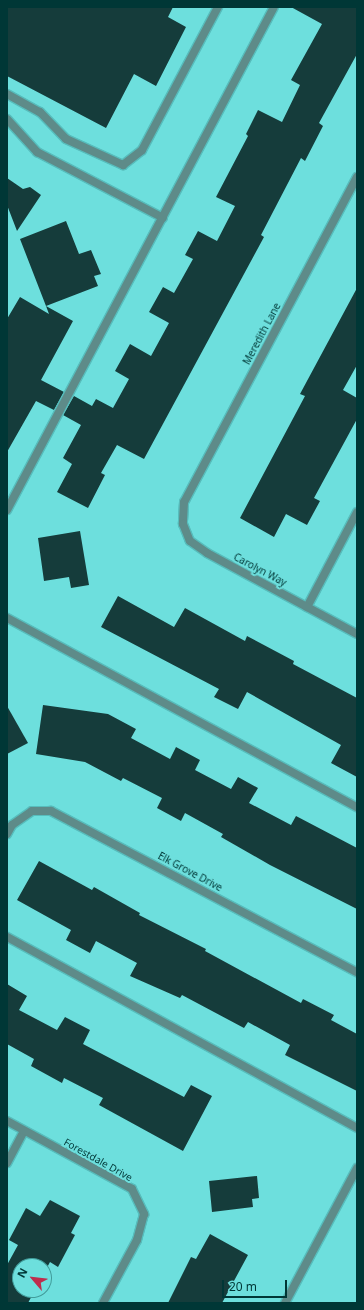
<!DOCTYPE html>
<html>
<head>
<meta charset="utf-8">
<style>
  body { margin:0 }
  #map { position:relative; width:364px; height:1310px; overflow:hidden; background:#6ddfdd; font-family:"Noto Sans",sans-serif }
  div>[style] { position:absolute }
  .building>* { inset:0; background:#153c3b }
  .roads { filter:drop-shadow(1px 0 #57bdbc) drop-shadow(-1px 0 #57bdbc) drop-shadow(0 1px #57bdbc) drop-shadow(0 -1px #57bdbc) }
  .service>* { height:8px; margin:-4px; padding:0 4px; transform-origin:4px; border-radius:4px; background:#5e8b89 }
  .minor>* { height:8px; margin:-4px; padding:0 4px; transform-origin:4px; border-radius:4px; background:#5e8b89 }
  span { translate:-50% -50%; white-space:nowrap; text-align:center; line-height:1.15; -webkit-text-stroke:4px #6ddfdd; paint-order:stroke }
  .street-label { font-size:10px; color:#003736 }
  .frame { position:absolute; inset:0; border:8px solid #003736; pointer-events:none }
  .north { position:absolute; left:12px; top:1258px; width:40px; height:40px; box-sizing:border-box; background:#6ddfdd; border:1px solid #419c9a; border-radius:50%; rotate:298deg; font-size:11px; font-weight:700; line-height:16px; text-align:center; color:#003736 }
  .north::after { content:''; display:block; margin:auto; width:14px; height:18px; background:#be2d4d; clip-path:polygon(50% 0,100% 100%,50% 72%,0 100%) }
  .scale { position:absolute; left:222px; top:1280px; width:65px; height:18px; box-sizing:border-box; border:2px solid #003736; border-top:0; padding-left:5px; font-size:12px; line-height:14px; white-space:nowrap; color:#003736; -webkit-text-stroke:3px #6ddfdd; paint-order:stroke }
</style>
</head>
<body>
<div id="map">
  <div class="building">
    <div style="clip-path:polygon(7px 7px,173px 7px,168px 17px,186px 27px,156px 86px,134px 74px,106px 128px,7px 76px)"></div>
    <div style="clip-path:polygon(291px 7px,357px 7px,357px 54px,319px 123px,323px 126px,305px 161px,301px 158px,261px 235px,264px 237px,144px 459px,117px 445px,101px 473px,105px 475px,88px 508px,57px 492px,72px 464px,63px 458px,81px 425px,63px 415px,74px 396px,92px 406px,96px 399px,113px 408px,129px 379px,115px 371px,130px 344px,151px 356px,169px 323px,149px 312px,163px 287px,174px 293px,193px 259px,185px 255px,198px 231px,217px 241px,235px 206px,216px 197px,248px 136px,246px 134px,258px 110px,282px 122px,300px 85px,291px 80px,322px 24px)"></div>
    <div style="clip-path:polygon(7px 178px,23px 189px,30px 187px,41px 195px,17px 231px,7px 205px)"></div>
    <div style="clip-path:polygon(66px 221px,79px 254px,91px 250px,101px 274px,94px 276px,98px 286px,46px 306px,20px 239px)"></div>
    <div style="clip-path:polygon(357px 288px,357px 365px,343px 390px,357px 398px,357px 419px,314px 498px,320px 501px,307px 525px,286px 514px,274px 537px,240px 518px,305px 396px,300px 394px)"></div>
    <div style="clip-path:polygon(20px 297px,49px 314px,46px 306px,73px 321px,41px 380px,64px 392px,54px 410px,36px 401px,7px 452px,7px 319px)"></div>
    <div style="clip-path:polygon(80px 531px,89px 585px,71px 588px,69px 577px,44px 581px,38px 538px)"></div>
    <div style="clip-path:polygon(118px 596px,174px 627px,185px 608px,245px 641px,247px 636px,294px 661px,293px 664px,357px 698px,357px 777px,331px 763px,341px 745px,247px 692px,238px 709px,214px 697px,219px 689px,101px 627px)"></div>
    <div style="clip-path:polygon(43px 705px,108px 714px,136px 729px,131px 738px,170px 759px,176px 747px,200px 760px,195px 770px,231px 789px,238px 777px,258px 788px,249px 803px,291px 825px,296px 816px,357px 848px,357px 909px,270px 865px,221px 837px,223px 834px,185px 813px,181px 821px,157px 808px,162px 798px,123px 778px,121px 781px,85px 762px,36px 754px)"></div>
    <div style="clip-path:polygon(7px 706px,28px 743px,7px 754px)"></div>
    <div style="clip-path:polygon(39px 861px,92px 890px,94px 887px,140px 913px,139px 915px,206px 949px,205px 951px,301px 1003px,303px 999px,334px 1015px,331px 1020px,357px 1034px,357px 1091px,285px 1055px,290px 1045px,248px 1022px,244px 1028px,182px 995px,180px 998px,130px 976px,137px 963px,96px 941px,90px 953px,66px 940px,71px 930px,17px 900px)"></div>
    <div style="clip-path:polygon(7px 984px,27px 996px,19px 1010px,57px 1030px,65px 1017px,90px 1030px,83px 1044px,184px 1097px,191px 1085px,212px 1096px,183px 1151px,99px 1105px,103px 1098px,64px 1078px,62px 1083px,31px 1066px,34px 1059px,7px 1044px)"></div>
    <div style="clip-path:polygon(257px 1176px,259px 1198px,252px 1199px,253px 1207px,212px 1212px,209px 1181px)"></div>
    <div style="clip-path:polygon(50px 1200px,80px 1216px,71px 1233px,75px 1235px,58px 1267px,50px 1262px,44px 1273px,44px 1266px,20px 1266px,20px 1290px,35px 1290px,28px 1303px,7px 1303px,7px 1265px,18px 1245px,9px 1240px,26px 1208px,40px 1216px)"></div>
    <div style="clip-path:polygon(210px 1234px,248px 1255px,222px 1303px,168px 1303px,191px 1257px,196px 1259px)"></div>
  </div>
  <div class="roads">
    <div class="service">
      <div style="left:7px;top:94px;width:38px;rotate:29deg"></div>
      <div style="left:40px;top:112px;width:37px;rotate:46deg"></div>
      <div style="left:66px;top:139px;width:63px;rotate:24.5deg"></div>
      <div style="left:123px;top:165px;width:24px;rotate:-38deg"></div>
      <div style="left:142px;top:150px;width:162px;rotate:-62deg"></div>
      <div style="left:7px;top:119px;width:45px;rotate:47.7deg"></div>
      <div style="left:37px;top:152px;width:142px;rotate:27.6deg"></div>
      <div style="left:7px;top:510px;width:569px;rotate:-62.04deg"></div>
      <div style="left:307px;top:607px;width:107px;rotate:-62.2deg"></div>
      <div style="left:7px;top:618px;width:398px;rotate:28.4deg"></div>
      <div style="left:7px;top:937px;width:399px;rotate:28.6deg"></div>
      <div style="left:7px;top:1163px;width:36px;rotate:-62deg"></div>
      <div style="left:285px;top:1303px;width:153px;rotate:-61.9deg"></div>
    </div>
    <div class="minor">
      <div style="left:357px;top:177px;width:368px;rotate:118deg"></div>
      <div style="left:184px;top:502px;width:22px;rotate:93deg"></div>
      <div style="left:183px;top:524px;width:18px;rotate:68deg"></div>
      <div style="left:190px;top:541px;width:21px;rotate:35deg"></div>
      <div style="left:207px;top:553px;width:170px;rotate:28.4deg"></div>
      <div style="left:7px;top:834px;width:10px;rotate:-61deg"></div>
      <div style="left:12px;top:825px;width:24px;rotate:-35deg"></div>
      <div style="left:32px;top:811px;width:19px"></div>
      <div style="left:51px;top:811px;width:346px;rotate:27.8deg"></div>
      <div style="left:7px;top:1121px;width:142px;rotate:28.5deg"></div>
      <div style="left:132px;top:1189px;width:28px;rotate:64deg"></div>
      <div style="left:144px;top:1214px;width:27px;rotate:105deg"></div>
      <div style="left:137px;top:1240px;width:72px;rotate:118.4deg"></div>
    </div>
  </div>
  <div class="street-label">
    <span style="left:262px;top:334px;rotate:-62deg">Meredith Lane</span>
    <span style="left:260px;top:570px;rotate:28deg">Carolyn Way</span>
    <span style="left:190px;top:872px;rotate:28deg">Elk Grove Drive</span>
    <span style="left:98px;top:1160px;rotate:29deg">Forestdale Drive</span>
  </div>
  <div class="frame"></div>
  <div class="north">N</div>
  <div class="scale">20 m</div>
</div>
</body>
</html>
